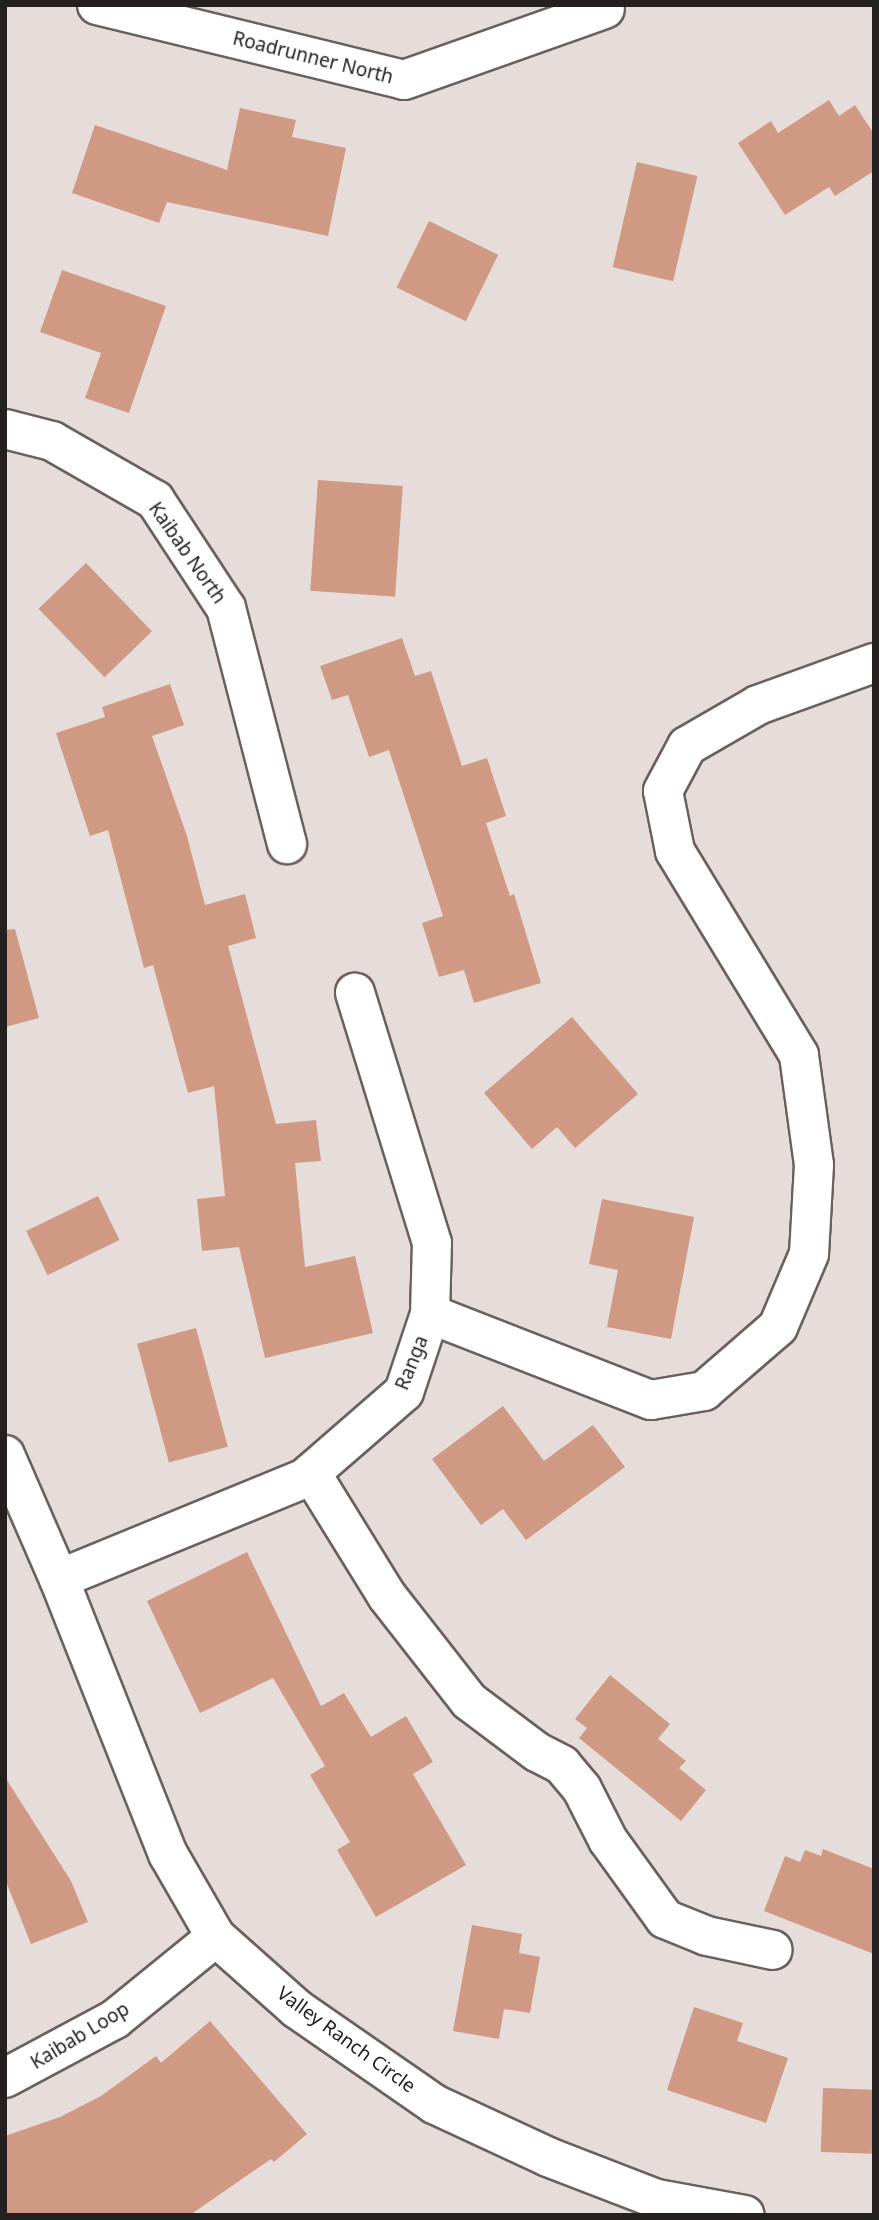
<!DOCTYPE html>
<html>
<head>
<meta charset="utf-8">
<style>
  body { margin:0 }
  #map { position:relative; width:879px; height:2220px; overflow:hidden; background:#e6ddda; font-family:"Noto Sans",sans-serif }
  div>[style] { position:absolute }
  .building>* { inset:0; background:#cf9984; transform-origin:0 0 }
  .roads { filter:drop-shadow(2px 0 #69615f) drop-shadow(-2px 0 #69615f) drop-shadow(0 2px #69615f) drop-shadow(0 -2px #69615f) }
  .minor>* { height:38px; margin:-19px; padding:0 19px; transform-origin:19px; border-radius:19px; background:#fff }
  span { translate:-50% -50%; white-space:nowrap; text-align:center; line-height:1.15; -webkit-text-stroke:5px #fff; paint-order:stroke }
  .street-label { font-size:19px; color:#23201f }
  .frame { position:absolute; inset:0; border:7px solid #23201f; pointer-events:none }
</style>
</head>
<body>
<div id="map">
  <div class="building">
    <div style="clip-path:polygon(829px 100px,839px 116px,855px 105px,874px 134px,874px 171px,835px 196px,829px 187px,785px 215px,738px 143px,771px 121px,778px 133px)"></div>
    <div style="clip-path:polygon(240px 108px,296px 120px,292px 137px,346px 148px,328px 236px,167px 202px,159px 223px,72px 193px,95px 125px,227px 170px)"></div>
    <div style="left:637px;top:162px;width:62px;height:108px;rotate:13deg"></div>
    <div style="left:429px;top:221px;width:77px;height:74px;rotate:26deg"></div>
    <div style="clip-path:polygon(62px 270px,166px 306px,129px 413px,85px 398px,101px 353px,40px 332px)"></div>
    <div style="left:318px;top:480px;width:85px;height:111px;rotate:4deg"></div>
    <div style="left:86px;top:563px;width:95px;height:66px;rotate:46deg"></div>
    <div style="clip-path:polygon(402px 638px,415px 676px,431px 671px,462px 766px,487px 758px,506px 816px,486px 823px,510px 896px,514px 894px,541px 983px,474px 1003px,464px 970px,439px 977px,422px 923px,443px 916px,389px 750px,369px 757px,348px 695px,332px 700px,320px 666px)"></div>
    <div style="clip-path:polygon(170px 684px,184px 725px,152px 736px,187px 836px,205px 905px,245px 894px,256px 938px,228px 946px,276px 1124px,316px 1120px,321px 1161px,295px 1163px,305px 1267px,355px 1256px,373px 1333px,265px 1358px,239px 1247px,202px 1251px,197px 1199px,225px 1196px,214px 1086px,188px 1093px,153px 965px,144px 968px,108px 830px,90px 836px,56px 733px,105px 717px,102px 707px)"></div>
    <div style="clip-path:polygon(15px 929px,39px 1018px,5px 1027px,5px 930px)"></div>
    <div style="clip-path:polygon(572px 1017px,638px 1094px,575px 1148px,557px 1127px,532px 1149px,484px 1093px)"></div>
    <div style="left:98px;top:1196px;width:49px;height:80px;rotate:64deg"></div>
    <div style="clip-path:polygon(602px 1199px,694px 1217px,671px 1339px,607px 1327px,618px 1270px,589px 1264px)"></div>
    <div style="left:196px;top:1328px;width:123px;height:61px;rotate:75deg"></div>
    <div style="clip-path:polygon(503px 1406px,544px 1461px,593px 1425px,625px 1467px,526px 1540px,503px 1509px,481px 1525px,432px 1459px)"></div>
    <div style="clip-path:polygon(247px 1552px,321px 1706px,344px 1693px,371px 1737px,406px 1716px,433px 1762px,413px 1774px,466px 1865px,376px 1917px,337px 1850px,350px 1842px,310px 1775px,325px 1766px,273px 1678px,200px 1713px,147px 1601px)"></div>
    <div style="clip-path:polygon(610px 1675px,670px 1724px,658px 1739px,686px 1761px,679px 1768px,706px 1790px,681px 1821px,579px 1738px,587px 1728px,575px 1719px)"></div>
    <div style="clip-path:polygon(5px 1777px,71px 1881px,88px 1922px,31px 1944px,5px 1879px)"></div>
    <div style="clip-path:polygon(823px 1849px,874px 1869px,874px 1954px,764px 1911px,785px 1856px,800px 1862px,805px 1850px,821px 1856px)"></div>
    <div style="clip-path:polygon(472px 1925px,522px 1934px,519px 1953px,540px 1957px,530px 2013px,504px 2009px,499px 2039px,453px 2031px)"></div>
    <div style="clip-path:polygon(694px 2007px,743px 2023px,737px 2041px,788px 2058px,766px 2123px,667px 2090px)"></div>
    <div style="clip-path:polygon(210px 2021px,307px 2134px,274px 2162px,271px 2159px,190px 2215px,5px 2215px,5px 2136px,60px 2117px,101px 2096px,156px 2056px,161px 2063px)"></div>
    <div style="left:823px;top:2088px;width:51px;height:64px;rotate:2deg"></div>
  </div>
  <div class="roads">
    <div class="minor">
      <div style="left:97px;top:5px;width:316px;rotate:13.7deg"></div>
      <div style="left:404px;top:80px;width:213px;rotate:-19.5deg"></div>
      <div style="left:5px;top:429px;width:49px;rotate:14.3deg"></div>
      <div style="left:52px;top:441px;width:119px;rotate:29.8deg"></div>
      <div style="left:155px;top:500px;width:129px;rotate:56.7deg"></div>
      <div style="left:226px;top:608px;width:244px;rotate:75.5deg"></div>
      <div style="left:430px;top:1314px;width:237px;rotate:21.3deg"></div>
      <div style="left:651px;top:1400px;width:54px;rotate:-9.6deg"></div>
      <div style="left:704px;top:1391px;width:98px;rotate:-40.9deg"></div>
      <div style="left:778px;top:1327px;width:79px;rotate:-67deg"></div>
      <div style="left:809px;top:1254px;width:89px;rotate:-86.8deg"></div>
      <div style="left:814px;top:1165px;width:111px;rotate:-97.8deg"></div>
      <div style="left:799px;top:1055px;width:239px;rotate:-121.3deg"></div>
      <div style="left:675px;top:851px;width:61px;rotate:-101.3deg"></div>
      <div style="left:663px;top:791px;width:51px;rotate:-61.9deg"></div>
      <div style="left:687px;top:746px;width:82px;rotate:-30deg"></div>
      <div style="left:758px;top:705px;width:123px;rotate:-19.9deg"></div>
      <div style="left:5px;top:1455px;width:135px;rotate:66.5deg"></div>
      <div style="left:59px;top:1579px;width:296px;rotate:68.4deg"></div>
      <div style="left:168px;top:1854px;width:96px;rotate:60deg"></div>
      <div style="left:216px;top:1937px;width:108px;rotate:41.6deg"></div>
      <div style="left:297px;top:2009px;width:167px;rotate:34.7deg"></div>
      <div style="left:434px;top:2104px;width:126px;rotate:24.9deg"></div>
      <div style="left:548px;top:2157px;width:117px;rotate:21.1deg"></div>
      <div style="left:657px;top:2199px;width:89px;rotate:10.3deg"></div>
      <div style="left:311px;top:1473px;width:145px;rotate:58.3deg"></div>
      <div style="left:387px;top:1596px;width:133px;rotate:52deg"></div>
      <div style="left:469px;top:1701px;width:85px;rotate:36.9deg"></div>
      <div style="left:537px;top:1752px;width:28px;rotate:27deg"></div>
      <div style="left:562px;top:1765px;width:31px;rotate:50deg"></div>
      <div style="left:582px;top:1789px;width:57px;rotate:63deg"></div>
      <div style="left:608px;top:1840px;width:97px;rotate:54.2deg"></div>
      <div style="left:665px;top:1919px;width:45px;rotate:22deg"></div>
      <div style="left:707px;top:1936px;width:67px;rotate:12deg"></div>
      <div style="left:59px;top:1579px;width:266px;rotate:-22.3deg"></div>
      <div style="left:305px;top:1478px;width:131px;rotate:-41deg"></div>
      <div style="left:404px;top:1392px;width:82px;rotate:-71.6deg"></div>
      <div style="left:430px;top:1314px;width:71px;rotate:-88.4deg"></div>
      <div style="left:432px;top:1243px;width:262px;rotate:-107.1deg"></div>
      <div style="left:5px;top:2078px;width:125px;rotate:-28.2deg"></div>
      <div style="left:115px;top:2019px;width:130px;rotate:-39.1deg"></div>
    </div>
  </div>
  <div class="street-label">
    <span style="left:313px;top:58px;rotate:14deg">Roadrunner North</span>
    <span style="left:187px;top:553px;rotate:55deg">Kaibab North</span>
    <span style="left:412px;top:1363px;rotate:-68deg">Ranga</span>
    <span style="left:80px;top:2036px;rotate:-31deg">Kaibab Loop</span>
    <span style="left:346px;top:2040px;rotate:36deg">Valley Ranch Circle</span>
  </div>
  <div class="frame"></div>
</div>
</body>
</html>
